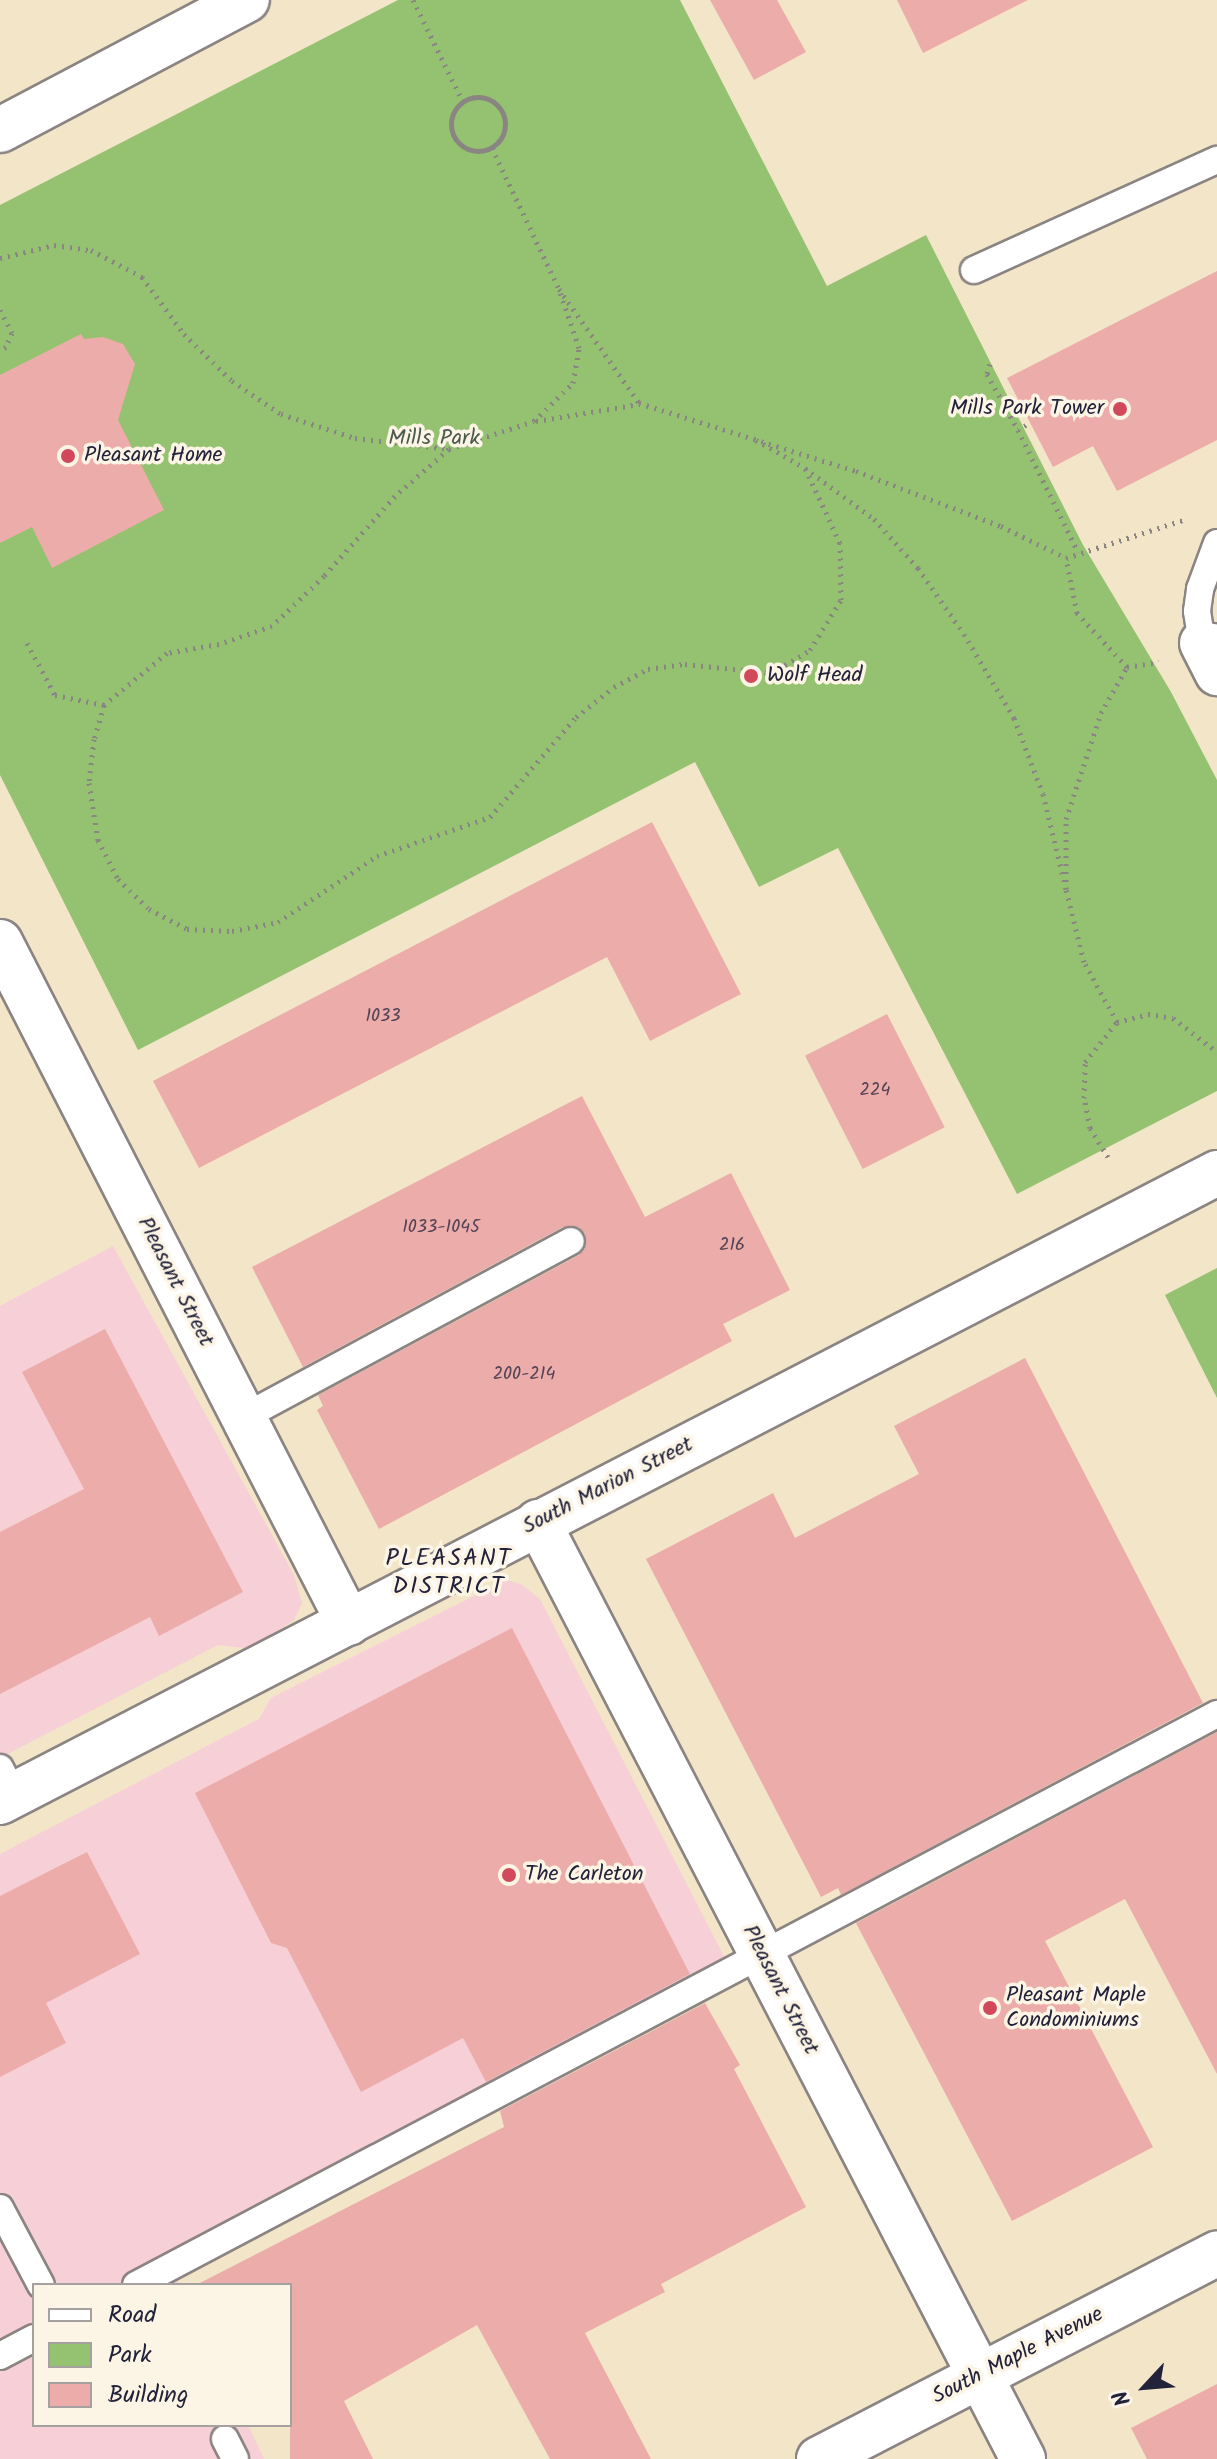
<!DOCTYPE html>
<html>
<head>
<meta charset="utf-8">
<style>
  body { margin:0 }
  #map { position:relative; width:1217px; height:2459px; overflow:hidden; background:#f3e5c8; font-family:Kalam,sans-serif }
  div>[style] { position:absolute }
  .built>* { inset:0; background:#f6cfd7 }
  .green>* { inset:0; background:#94c271 }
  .building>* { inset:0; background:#ecaca9; transform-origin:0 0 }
  .path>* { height:5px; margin-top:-2.5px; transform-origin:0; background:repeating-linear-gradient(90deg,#8a8482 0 2px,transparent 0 8px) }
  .path>.ring { margin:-2.5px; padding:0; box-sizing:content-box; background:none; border:5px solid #8a8482; border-radius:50% }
  .roads { filter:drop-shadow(2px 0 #8a8482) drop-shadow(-2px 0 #8a8482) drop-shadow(0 2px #8a8482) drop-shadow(0 -2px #8a8482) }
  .lane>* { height:26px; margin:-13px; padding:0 13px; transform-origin:13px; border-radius:13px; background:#fff }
  .street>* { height:44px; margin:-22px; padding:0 22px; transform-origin:22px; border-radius:22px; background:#fff }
  .dots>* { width:22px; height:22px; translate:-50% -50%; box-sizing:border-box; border:4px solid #fcf5e5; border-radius:50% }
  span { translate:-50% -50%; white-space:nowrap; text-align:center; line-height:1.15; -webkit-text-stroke:7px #fcf5e5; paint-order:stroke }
  .number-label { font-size:18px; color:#544456 }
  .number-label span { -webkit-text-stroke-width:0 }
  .poi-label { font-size:22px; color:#22223b }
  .right { translate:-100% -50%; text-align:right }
  .left { translate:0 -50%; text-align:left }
  .park-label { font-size:22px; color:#4a5a4e }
  .street-label { font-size:22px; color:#22223b }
  .neighbourhood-label { font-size:24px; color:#22223b; letter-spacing:2px }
  .legend { position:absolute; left:32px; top:2283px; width:260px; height:144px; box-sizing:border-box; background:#fcf5e5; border:2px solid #a5a1a1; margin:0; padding:10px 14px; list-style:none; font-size:24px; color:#22223b }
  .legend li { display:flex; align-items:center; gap:16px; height:40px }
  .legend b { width:40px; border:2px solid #a5a1a1 }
  .north { position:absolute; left:1105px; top:2347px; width:80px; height:80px; -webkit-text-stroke:6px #fcf5e5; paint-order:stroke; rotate:244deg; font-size:22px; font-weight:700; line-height:32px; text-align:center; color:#22223b }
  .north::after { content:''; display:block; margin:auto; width:28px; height:36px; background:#22223b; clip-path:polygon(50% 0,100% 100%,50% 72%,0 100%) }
</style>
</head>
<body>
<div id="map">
  <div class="built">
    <div style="clip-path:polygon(113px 1246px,294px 1575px,302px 1603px,294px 1620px,273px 1634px,244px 1648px,218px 1645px,0 1758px,0 1306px)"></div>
    <div style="clip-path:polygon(506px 1580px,521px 1584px,540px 1599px,731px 1970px,171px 2267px,180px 2285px,34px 2285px,34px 2425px,248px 2425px,264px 2459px,0 2459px,0 1854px,259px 1719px,271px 1698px)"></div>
  </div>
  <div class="green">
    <div style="clip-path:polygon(398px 0,680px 0,827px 286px,926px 235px,1083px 545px,1171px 692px,1217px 780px,1217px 1091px,1017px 1194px,838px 848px,759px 887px,695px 762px,138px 1050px,0 775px,0 205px)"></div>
    <div style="clip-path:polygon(1217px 1268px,1217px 1398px,1165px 1295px)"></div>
  </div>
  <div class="building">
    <div style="clip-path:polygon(710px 0,777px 0,806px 52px,754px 80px)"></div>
    <div style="clip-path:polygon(897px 0,1028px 0,923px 53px)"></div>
    <div style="clip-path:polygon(1217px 271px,1217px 440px,1117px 491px,1093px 446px,1053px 467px,1007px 378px)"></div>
    <div style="clip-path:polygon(81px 334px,84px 339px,103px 337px,123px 344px,135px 364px,118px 420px,164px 510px,52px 568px,32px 527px,0 543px,0 375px)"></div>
    <div style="clip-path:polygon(652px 822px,741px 994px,650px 1041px,607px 957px,199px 1168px,153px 1081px)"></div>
    <div style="left:887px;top:1014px;width:127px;height:92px;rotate:63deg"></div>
    <div style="clip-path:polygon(582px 1096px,645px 1217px,731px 1173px,790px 1290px,723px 1324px,732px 1341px,379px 1529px,317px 1410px,323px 1406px,318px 1395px,579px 1255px,585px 1249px,585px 1234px,579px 1227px,563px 1227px,303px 1367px,252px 1267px)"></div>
    <div style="clip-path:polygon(105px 1329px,243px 1592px,159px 1636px,150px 1617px,0 1694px,0 1532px,84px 1489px,22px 1372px)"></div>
    <div style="clip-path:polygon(1025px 1358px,1203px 1703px,841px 1895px,838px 1888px,821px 1897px,646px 1559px,773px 1493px,795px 1538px,919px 1474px,894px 1426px)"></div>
    <div style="clip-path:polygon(512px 1628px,690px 1974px,486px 2082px,463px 2038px,361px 2092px,287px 1948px,271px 1943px,195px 1793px)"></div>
    <div style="clip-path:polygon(1217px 1732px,1217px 2074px,1125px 1899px,1045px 1941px,1153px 2147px,1012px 2221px,856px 1923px)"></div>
    <div style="clip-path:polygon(87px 1852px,140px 1954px,46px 2003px,66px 2043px,0 2077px,0 1896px)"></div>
    <div style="clip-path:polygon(705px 2003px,740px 2065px,734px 2069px,806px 2207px,661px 2284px,665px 2292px,585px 2333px,651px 2459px,550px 2459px,477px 2325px,344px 2401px,373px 2459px,290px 2459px,290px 2285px,196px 2285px,504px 2127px,500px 2111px)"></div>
    <div style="clip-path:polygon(1217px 2384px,1217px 2459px,1147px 2459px,1131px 2428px)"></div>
  </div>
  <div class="path">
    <div style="left:413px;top:0;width:114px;rotate:63.9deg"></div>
    <div class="ring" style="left:451px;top:97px;width:49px;height:49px"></div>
    <div style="left:492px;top:148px;width:156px;rotate:64.6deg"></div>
    <div style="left:559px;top:289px;width:139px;rotate:54.9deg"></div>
    <div style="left:639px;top:403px;width:227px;rotate:17.4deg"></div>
    <div style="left:856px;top:471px;width:155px;rotate:20.8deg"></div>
    <div style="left:1001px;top:526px;width:72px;rotate:26.2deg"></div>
    <div style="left:0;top:258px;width:56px;rotate:-13.5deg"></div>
    <div style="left:54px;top:245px;width:37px;rotate:8deg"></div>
    <div style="left:91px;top:250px;width:58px;rotate:27.9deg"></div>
    <div style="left:142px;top:277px;width:71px;rotate:53.6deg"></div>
    <div style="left:184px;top:334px;width:67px;rotate:44.4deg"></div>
    <div style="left:232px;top:381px;width:59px;rotate:34deg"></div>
    <div style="left:281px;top:414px;width:78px;rotate:18deg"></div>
    <div style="left:355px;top:438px;width:95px;rotate:6.7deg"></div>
    <div style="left:449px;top:449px;width:89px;rotate:-18.2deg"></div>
    <div style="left:534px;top:421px;width:54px;rotate:-44.3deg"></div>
    <div style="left:573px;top:383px;width:36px;rotate:-80deg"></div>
    <div style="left:579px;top:348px;width:62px;rotate:-108.7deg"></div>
    <div style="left:0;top:310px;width:26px;rotate:62deg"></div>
    <div style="left:12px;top:333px;width:15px;rotate:113deg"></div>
    <div style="left:6px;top:347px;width:7px;rotate:153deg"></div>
    <div style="left:990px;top:364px;width:10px;rotate:107deg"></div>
    <div style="left:987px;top:374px;width:64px;rotate:61deg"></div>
    <div style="left:536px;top:421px;width:105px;rotate:-9.3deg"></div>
    <div style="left:1026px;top:425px;width:9px;rotate:148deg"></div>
    <div style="left:1018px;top:430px;width:136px;rotate:63.8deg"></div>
    <div style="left:756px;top:440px;width:56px;rotate:29.7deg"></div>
    <div style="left:805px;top:468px;width:86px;rotate:36.5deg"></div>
    <div style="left:874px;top:519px;width:66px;rotate:48.1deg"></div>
    <div style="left:918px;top:568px;width:80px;rotate:55.1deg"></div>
    <div style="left:964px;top:634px;width:98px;rotate:59.2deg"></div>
    <div style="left:1014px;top:718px;width:81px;rotate:69.1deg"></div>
    <div style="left:1043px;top:794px;width:98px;rotate:76.4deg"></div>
    <div style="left:449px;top:449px;width:72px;rotate:139deg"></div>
    <div style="left:395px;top:496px;width:107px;rotate:131.6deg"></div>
    <div style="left:324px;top:576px;width:72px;rotate:136.1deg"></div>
    <div style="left:272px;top:626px;width:56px;rotate:161.2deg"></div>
    <div style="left:219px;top:644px;width:53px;rotate:170.2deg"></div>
    <div style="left:167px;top:653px;width:82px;rotate:140.5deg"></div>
    <div style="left:104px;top:705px;width:35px;rotate:106deg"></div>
    <div style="left:94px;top:739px;width:44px;rotate:96.5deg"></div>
    <div style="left:89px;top:783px;width:58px;rotate:81deg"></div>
    <div style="left:98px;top:840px;width:44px;rotate:62.9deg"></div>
    <div style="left:118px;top:879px;width:43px;rotate:44.1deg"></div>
    <div style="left:149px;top:909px;width:43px;rotate:27.8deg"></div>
    <div style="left:187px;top:929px;width:45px;rotate:2.5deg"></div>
    <div style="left:232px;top:931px;width:47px;rotate:-11.1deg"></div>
    <div style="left:278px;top:922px;width:119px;rotate:-33.7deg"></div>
    <div style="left:377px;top:856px;width:120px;rotate:-19deg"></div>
    <div style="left:490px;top:817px;width:132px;rotate:-49.3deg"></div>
    <div style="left:576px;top:717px;width:48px;rotate:-38.3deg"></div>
    <div style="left:614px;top:687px;width:38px;rotate:-28deg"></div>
    <div style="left:648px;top:669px;width:37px;rotate:-8deg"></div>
    <div style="left:685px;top:664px;width:86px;rotate:6deg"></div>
    <div style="left:771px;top:673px;width:45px;rotate:-30.5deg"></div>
    <div style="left:810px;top:650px;width:59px;rotate:-58.2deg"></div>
    <div style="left:841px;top:600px;width:57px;rotate:-91deg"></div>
    <div style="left:840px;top:543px;width:83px;rotate:-115deg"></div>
    <div style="left:27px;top:643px;width:59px;rotate:61.7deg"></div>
    <div style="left:55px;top:695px;width:50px;rotate:11.5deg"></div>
    <div style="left:1127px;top:667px;width:74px;rotate:-132.8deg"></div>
    <div style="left:1077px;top:613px;width:56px;rotate:-101.3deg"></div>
    <div style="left:1066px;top:558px;width:126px;rotate:-18deg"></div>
    <div style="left:1117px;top:1022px;width:68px;rotate:-118.8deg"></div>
    <div style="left:1084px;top:962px;width:75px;rotate:-103.9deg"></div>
    <div style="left:1066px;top:889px;width:70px;rotate:-90deg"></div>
    <div style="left:1066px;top:819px;width:112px;rotate:-71.7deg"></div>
    <div style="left:1101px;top:713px;width:53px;rotate:-60.5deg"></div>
    <div style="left:1127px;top:667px;width:32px;rotate:-9deg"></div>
    <div style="left:1108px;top:1157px;width:34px;rotate:-122deg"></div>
    <div style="left:1090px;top:1128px;width:31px;rotate:-101deg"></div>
    <div style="left:1084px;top:1098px;width:36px;rotate:-88deg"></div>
    <div style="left:1085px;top:1062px;width:51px;rotate:-51.3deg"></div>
    <div style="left:1117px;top:1022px;width:32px;rotate:-14deg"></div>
    <div style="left:1148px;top:1014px;width:25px;rotate:9deg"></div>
    <div style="left:1173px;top:1018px;width:56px;rotate:37.7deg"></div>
  </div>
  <div class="roads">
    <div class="lane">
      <div style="left:974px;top:270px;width:267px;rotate:-24.4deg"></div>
      <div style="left:1214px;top:637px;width:13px;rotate:153deg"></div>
      <div style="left:1202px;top:643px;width:32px;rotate:-99deg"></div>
      <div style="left:1197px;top:611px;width:22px;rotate:-82deg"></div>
      <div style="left:1200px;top:589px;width:49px;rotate:-69.7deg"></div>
      <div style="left:244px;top:1417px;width:371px;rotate:-28.3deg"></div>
      <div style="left:0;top:1768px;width:30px;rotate:63deg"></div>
      <div style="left:0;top:2208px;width:87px;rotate:62deg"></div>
      <div style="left:136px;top:2285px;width:1223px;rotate:-27.84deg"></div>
      <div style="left:0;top:2356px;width:38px;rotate:-28deg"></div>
      <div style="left:225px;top:2439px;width:22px;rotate:63deg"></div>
    </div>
    <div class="street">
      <div style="left:0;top:130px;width:279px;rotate:-27.8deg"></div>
      <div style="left:1202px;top:643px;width:34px;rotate:63deg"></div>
      <div style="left:0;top:942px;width:765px;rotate:62.87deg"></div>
      <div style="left:538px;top:1522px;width:1055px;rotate:62.63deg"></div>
      <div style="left:0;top:1802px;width:1370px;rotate:-27.33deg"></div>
      <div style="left:819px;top:2459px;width:448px;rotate:-27.3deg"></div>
    </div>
  </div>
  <div class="dots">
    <div style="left:1120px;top:409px;background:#d1495b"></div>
    <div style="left:68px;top:456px;background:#d1495b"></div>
    <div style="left:751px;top:676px;background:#d1495b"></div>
    <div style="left:509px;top:1875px;background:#d1495b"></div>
    <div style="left:990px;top:2008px;background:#d1495b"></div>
  </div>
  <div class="number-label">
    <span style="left:383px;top:1017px">1033</span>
    <span style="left:875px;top:1091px">224</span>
    <span style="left:441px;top:1228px">1033-1045</span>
    <span style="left:732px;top:1246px">216</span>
    <span style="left:524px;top:1375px">200-214</span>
  </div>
  <div class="poi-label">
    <span class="right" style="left:1104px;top:409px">Mills Park Tower</span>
    <span class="left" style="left:84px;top:456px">Pleasant Home</span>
    <span class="left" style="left:767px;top:676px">Wolf Head</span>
    <span class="left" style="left:525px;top:1875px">The Carleton</span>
    <span class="left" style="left:1006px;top:2008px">Pleasant Maple<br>Condominiums</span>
  </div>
  <div class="park-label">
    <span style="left:434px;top:439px">Mills Park</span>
  </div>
  <div class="street-label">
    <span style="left:175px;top:1282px;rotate:63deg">Pleasant Street</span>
    <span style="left:608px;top:1486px;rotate:-27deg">South Marion Street</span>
    <span style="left:780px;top:1990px;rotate:63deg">Pleasant Street</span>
    <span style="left:1018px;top:2356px;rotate:-27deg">South Maple Avenue</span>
  </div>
  <div class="neighbourhood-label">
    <span style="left:449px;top:1573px">PLEASANT<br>DISTRICT</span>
  </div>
  <ul class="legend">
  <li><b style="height:10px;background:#fff"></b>Road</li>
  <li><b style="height:22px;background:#94c271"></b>Park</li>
  <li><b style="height:22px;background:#ecaca9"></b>Building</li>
  </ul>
  <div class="north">N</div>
</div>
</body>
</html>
